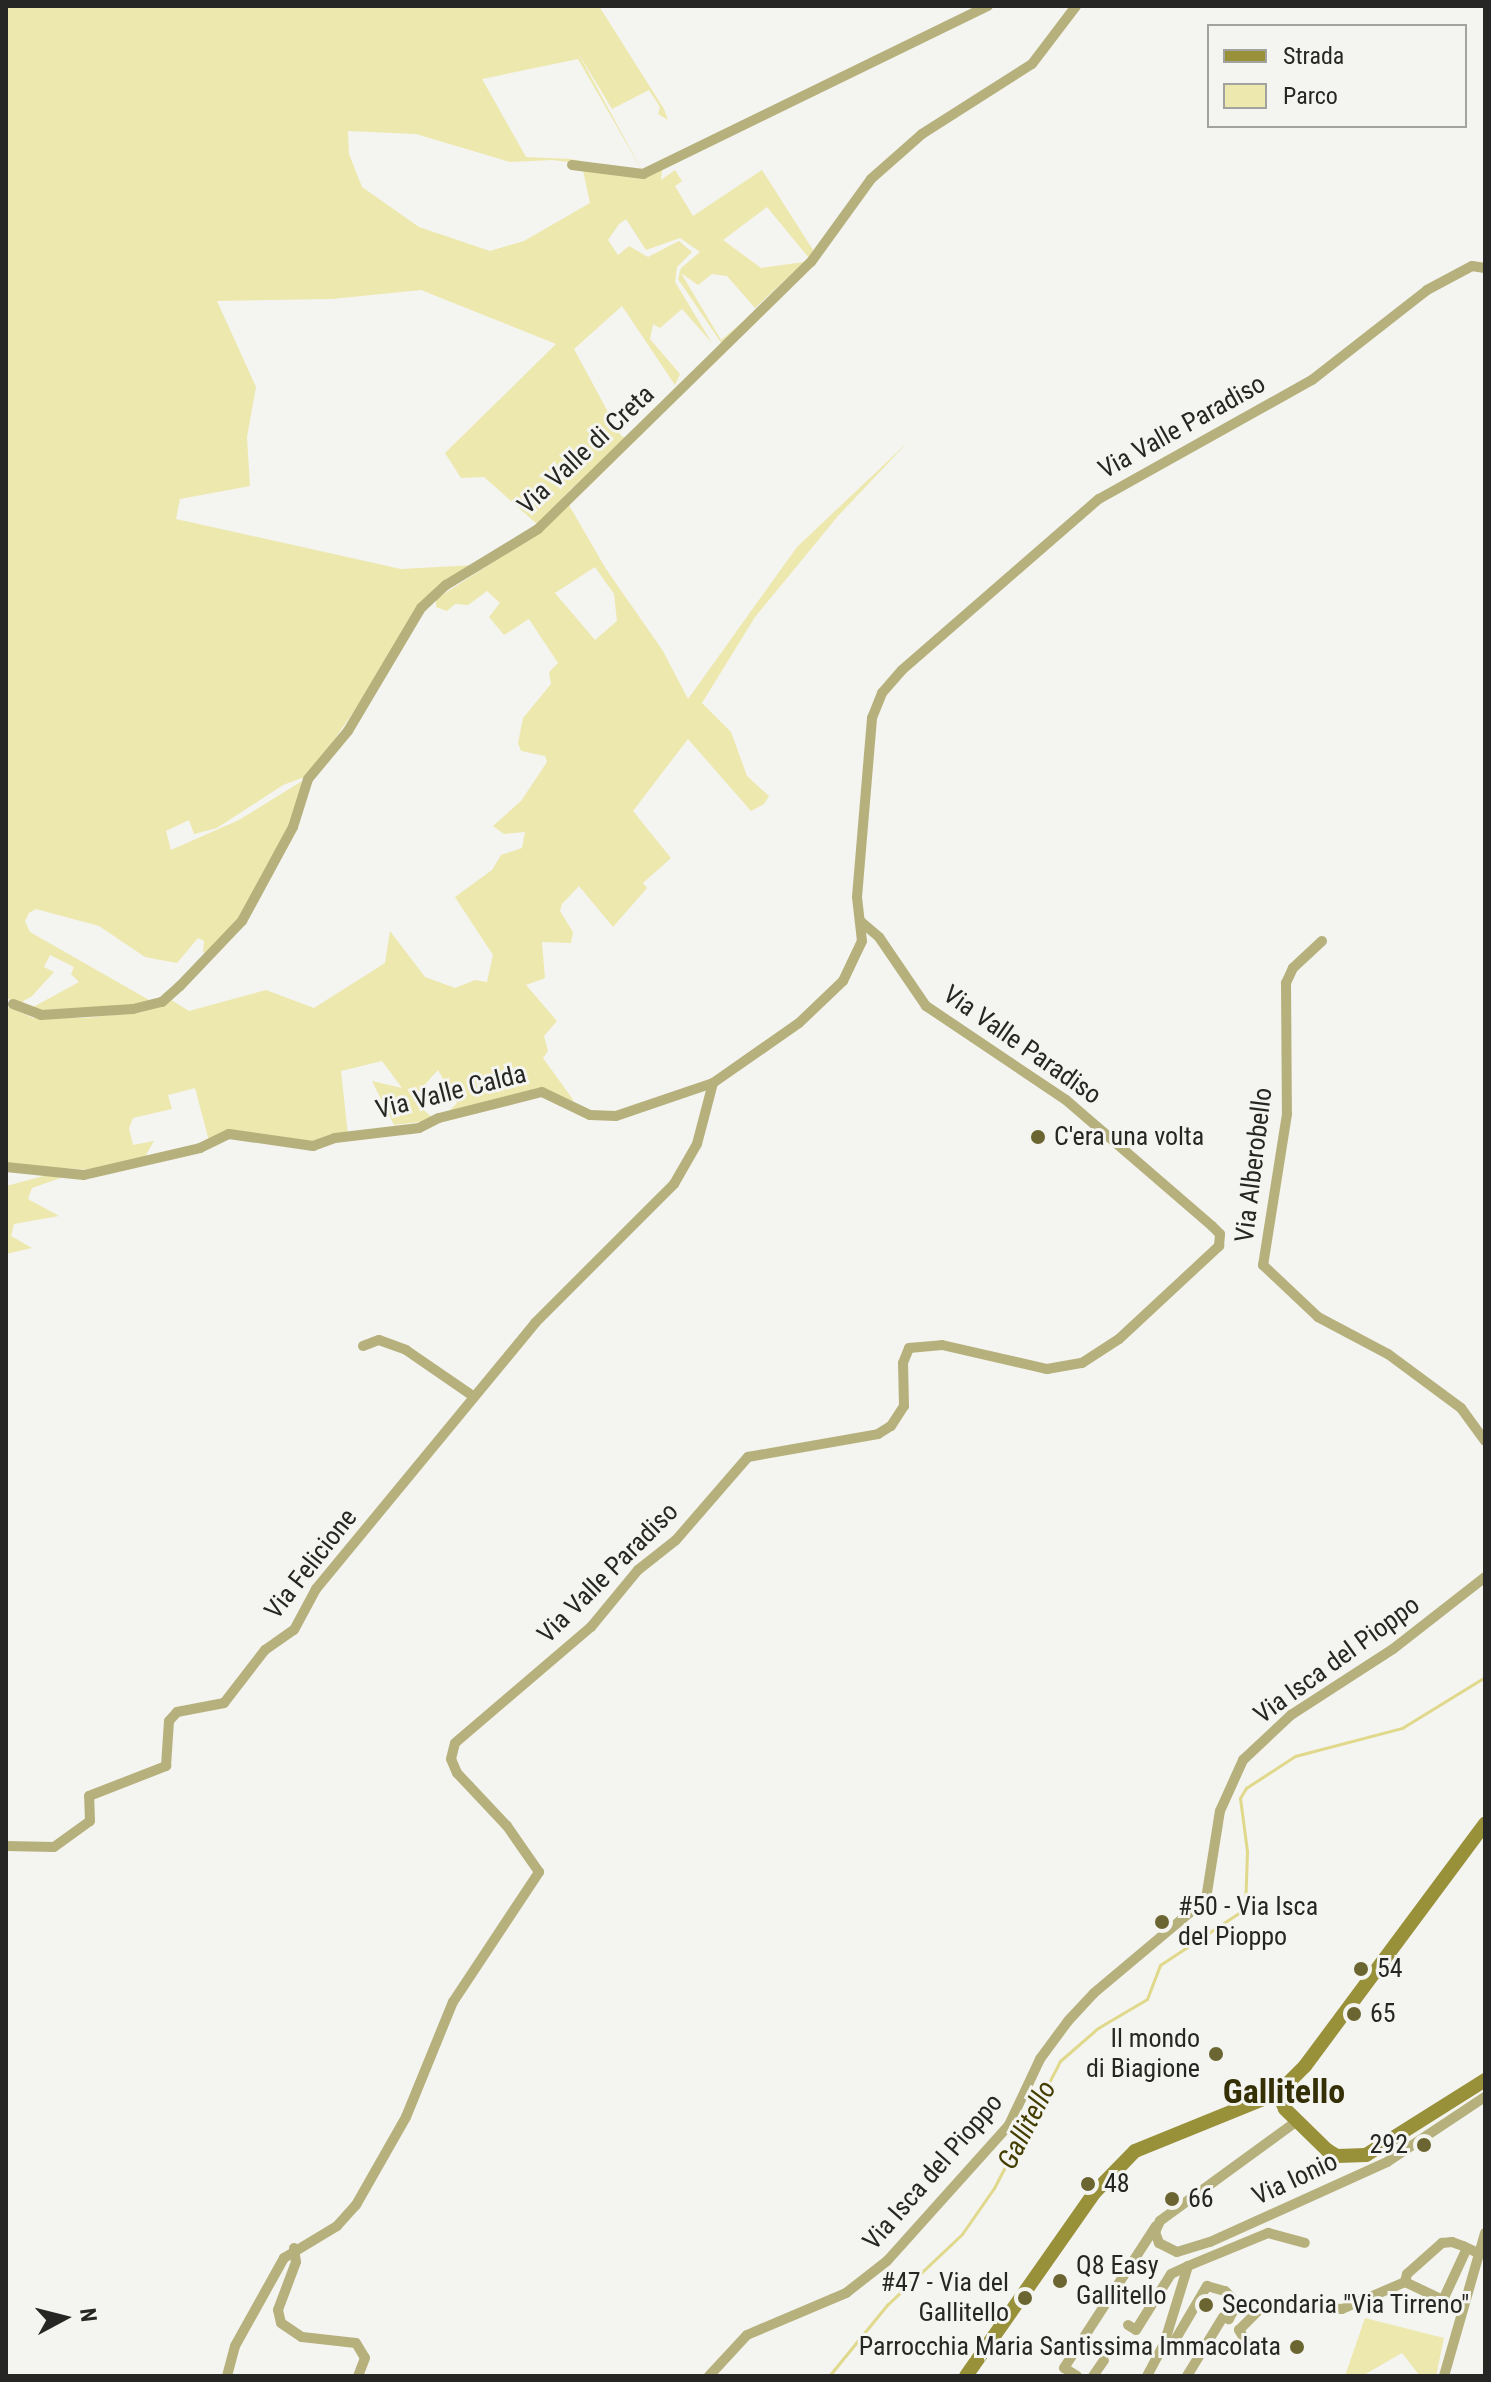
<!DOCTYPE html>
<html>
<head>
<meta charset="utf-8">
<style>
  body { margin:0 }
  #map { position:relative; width:1491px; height:2382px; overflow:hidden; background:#f4f4f0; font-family:"Roboto Condensed",sans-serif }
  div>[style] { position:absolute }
  .green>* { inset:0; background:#ede8ae }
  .stream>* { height:3px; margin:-1.5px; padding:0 1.5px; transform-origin:1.5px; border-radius:1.5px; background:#e0d88b }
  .street>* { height:10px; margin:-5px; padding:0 5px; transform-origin:5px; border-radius:5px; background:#b6b17c }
  .secondary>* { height:14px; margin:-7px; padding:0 7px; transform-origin:7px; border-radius:7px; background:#99903a }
  .dots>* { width:22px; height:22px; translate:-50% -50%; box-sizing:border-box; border:4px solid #f4f4f0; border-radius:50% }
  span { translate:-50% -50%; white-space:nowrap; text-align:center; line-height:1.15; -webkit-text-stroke:6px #f4f4f0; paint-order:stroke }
  .street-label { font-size:26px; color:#262624 }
  .poi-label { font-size:26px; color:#262624 }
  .left { translate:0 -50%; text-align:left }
  .right { translate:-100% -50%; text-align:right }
  .water-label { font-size:28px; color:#433d00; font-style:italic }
  .district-label { font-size:34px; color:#342f04; font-weight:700 }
  .frame { position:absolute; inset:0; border:8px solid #262624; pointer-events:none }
  .legend { position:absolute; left:1207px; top:24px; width:260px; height:104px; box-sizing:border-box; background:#f4f4f0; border:2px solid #a2a29e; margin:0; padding:10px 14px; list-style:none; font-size:24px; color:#262624 }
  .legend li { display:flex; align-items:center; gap:16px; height:40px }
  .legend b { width:40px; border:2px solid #a2a29e }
  .north { position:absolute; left:24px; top:2278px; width:80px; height:80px; -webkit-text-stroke:6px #f4f4f0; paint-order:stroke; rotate:83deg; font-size:22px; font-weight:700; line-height:32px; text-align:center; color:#262624 }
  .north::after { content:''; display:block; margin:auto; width:28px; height:36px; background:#262624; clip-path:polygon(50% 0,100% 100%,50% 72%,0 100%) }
</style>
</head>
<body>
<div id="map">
  <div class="green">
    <div style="clip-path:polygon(6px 6px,599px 6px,664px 109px,668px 120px,658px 114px,660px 107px,649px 90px,612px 109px,577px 51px,644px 174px,578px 59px,482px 79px,526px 157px,571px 159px,615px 168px,552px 160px,510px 162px,416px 134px,348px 131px,349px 154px,362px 187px,419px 227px,490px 251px,524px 241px,590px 203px,582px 166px,641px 178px,662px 170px,661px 180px,675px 170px,682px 181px,675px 186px,693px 216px,762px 170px,815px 253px,809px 258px,767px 207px,723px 240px,761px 268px,804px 262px,755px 308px,727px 276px,712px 274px,698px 285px,681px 273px,721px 340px,750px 316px,722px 344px,678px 279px,681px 268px,700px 252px,680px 238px,646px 250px,626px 219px,619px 224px,608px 240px,618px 255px,629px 246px,648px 257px,679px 241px,692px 252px,677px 267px,675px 282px,712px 343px,682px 309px,660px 328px,653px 324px,650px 339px,680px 374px,675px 385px,622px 306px,574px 349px,621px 436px,630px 439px,571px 489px,538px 525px,484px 477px,461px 478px,445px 453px,556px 344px,421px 290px,332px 299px,217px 301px,256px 387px,247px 437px,250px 486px,180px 499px,176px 519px,401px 569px,475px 565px,433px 596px,310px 775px,283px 785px,217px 828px,194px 834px,189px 820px,166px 831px,171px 850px,239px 820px,302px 781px,293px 828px,241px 918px,217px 946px,203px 953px,204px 941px,198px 938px,177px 963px,145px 957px,99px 926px,36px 909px,29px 913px,25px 921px,30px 932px,156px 1004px,26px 1011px,79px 982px,71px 974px,74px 967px,50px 955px,44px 967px,54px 972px,32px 996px,17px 1005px,6px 997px)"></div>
    <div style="clip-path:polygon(evenodd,908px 442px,838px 516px,755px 617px,702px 703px,731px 732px,747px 776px,769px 796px,764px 804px,751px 811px,688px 739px,633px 811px,671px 858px,643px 883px,647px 888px,613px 927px,579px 886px,562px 904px,560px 911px,573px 932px,571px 943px,542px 942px,545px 978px,526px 985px,557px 1021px,544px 1036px,548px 1051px,543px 1058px,574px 1101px,547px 1094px,442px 1118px,457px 1103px,438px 1070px,418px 1092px,418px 1105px,435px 1120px,394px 1125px,372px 1081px,402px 1088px,382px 1061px,341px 1071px,348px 1135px,318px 1142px,250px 1134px,209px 1141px,195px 1088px,168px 1095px,172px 1109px,133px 1118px,129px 1128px,133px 1145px,154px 1141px,142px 1162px,95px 1170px,6px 1165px,6px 1006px,33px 1018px,84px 1018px,142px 1012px,171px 1000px,189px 1011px,266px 990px,314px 1008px,385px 963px,390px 931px,425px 977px,455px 988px,475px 980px,487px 982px,493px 955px,455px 897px,492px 870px,501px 855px,522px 848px,525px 832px,504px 834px,493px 826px,521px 801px,547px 762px,545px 756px,521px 751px,518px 743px,523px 718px,551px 684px,549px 672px,558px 663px,529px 619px,504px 635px,489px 617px,500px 603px,487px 591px,468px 605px,455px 604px,447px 611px,436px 607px,436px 599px,540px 532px,566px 500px,606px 569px,663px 651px,688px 699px,797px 547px,908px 442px,595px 567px,614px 594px,617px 621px,595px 640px,555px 593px,595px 567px)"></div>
    <div style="clip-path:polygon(55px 1173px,69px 1175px,32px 1188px,28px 1199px,59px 1216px,14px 1224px,11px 1236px,32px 1248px,6px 1254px,6px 1186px)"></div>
    <div style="clip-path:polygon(1365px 2318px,1444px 2338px,1436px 2376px,1420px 2376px,1402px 2353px,1362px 2376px,1345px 2376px)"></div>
  </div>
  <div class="stream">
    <div style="left:829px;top:2376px;width:92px;rotate:-50.8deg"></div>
    <div style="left:887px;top:2305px;width:103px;rotate:-43.4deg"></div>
    <div style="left:962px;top:2234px;width:56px;rotate:-55.2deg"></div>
    <div style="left:994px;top:2188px;width:143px;rotate:-62.5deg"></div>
    <div style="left:1060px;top:2061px;width:50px;rotate:-41deg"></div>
    <div style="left:1098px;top:2028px;width:57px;rotate:-30.6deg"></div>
    <div style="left:1147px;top:1999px;width:36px;rotate:-69deg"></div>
    <div style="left:1160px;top:1965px;width:102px;rotate:-33.4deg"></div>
    <div style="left:1245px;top:1909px;width:58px;rotate:-88deg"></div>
    <div style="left:1247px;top:1851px;width:53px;rotate:-97.5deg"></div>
    <div style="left:1240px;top:1798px;width:12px;rotate:-59deg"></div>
    <div style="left:1246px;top:1788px;width:59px;rotate:-33.1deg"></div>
    <div style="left:1295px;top:1756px;width:111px;rotate:-14.7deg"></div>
    <div style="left:1402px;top:1728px;width:97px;rotate:-31.6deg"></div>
  </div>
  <div class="street">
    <div style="left:572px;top:165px;width:72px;rotate:7.2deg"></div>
    <div style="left:643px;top:174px;width:384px;rotate:-26deg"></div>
    <div style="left:1322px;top:941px;width:40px;rotate:137deg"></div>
    <div style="left:1293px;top:968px;width:17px;rotate:115deg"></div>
    <div style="left:1286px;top:983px;width:131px;rotate:89.6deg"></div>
    <div style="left:1287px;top:1114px;width:153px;rotate:99deg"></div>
    <div style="left:1263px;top:1265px;width:76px;rotate:43.4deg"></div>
    <div style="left:1318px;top:1317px;width:79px;rotate:27.9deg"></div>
    <div style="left:1388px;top:1354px;width:91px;rotate:36.5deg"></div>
    <div style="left:1461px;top:1408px;width:41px;rotate:54deg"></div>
    <div style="left:13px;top:1004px;width:30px;rotate:21deg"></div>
    <div style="left:41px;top:1015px;width:92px;rotate:-3.7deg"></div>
    <div style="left:133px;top:1009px;width:30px;rotate:-14deg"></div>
    <div style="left:162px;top:1002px;width:24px;rotate:-42deg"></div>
    <div style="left:180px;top:986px;width:90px;rotate:-46.4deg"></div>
    <div style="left:242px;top:921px;width:107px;rotate:-61.5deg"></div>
    <div style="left:293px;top:827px;width:50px;rotate:-72.6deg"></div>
    <div style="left:308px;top:779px;width:62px;rotate:-50.2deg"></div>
    <div style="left:348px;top:731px;width:143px;rotate:-59.3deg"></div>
    <div style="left:421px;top:608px;width:34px;rotate:-43deg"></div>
    <div style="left:446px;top:585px;width:108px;rotate:-31.3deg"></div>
    <div style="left:538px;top:529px;width:382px;rotate:-44.4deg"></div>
    <div style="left:811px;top:262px;width:102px;rotate:-54.1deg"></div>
    <div style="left:871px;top:179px;width:68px;rotate:-41.4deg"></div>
    <div style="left:922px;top:134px;width:130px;rotate:-32.5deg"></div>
    <div style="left:1032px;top:64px;width:73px;rotate:-52.8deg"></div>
    <div style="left:6px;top:1167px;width:78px;rotate:5.9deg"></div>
    <div style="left:84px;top:1175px;width:119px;rotate:-13.1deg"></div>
    <div style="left:200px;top:1148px;width:32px;rotate:-26deg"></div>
    <div style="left:229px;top:1134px;width:85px;rotate:8.1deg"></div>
    <div style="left:313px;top:1146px;width:23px;rotate:-20deg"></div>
    <div style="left:335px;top:1138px;width:85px;rotate:-6.8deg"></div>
    <div style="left:419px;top:1128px;width:22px;rotate:-27deg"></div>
    <div style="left:439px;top:1118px;width:106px;rotate:-14.2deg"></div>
    <div style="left:542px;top:1092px;width:53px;rotate:25.6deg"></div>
    <div style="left:590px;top:1115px;width:26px;rotate:2deg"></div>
    <div style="left:616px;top:1116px;width:102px;rotate:-18.8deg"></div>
    <div style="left:363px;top:1346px;width:17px;rotate:-21deg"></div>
    <div style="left:379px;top:1340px;width:29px;rotate:20deg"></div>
    <div style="left:406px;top:1350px;width:81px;rotate:34.5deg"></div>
    <div style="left:6px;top:1846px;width:48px;rotate:1.2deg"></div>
    <div style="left:54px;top:1847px;width:44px;rotate:-35.8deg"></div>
    <div style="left:90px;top:1821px;width:25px;rotate:-92deg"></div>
    <div style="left:89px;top:1796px;width:83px;rotate:-21.3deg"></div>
    <div style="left:166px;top:1766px;width:45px;rotate:-86.2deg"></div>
    <div style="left:169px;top:1721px;width:12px;rotate:-48deg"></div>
    <div style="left:177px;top:1712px;width:48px;rotate:-10.8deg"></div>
    <div style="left:224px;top:1703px;width:67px;rotate:-52.3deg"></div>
    <div style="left:265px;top:1650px;width:35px;rotate:-35deg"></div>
    <div style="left:294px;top:1630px;width:47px;rotate:-61.8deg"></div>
    <div style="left:316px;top:1589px;width:345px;rotate:-50.5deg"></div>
    <div style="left:535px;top:1323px;width:197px;rotate:-45deg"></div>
    <div style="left:674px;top:1184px;width:46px;rotate:-60.1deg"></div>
    <div style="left:697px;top:1144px;width:63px;rotate:-75.3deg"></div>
    <div style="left:713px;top:1083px;width:105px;rotate:-34.9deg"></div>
    <div style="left:799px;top:1023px;width:61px;rotate:-43.7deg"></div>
    <div style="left:843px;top:981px;width:44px;rotate:-64.6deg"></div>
    <div style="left:862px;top:941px;width:44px;rotate:-96.5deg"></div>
    <div style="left:857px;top:897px;width:180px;rotate:-85.2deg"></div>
    <div style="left:872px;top:718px;width:27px;rotate:-68deg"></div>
    <div style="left:882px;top:693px;width:30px;rotate:-49deg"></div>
    <div style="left:902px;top:670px;width:261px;rotate:-41deg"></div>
    <div style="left:1099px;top:499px;width:244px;rotate:-29.2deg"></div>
    <div style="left:1312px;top:380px;width:146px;rotate:-38deg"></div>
    <div style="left:1427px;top:290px;width:51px;rotate:-28.1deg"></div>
    <div style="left:1472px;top:266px;width:13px;rotate:9deg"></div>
    <div style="left:1297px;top:2121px;width:170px;rotate:143.9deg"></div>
    <div style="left:1160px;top:2221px;width:12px;rotate:114deg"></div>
    <div style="left:1155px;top:2232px;width:12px;rotate:70deg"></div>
    <div style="left:1159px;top:2243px;width:20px;rotate:27deg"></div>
    <div style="left:1177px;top:2252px;width:34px;rotate:-17deg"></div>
    <div style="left:1210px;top:2242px;width:194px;rotate:-24.3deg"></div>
    <div style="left:1387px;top:2162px;width:118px;rotate:-33.6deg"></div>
    <div style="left:294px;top:2248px;width:14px;rotate:82deg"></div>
    <div style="left:296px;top:2262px;width:51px;rotate:110.6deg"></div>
    <div style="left:278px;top:2310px;width:13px;rotate:77deg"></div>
    <div style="left:281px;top:2323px;width:25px;rotate:34deg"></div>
    <div style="left:302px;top:2337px;width:54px;rotate:6.3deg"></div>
    <div style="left:356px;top:2343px;width:17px;rotate:59deg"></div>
    <div style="left:365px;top:2358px;width:19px;rotate:111deg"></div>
    <div style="left:1467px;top:2248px;width:57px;rotate:114.8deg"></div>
    <div style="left:1443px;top:2300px;width:42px;rotate:-154.7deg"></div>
    <div style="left:1405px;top:2282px;width:8px;rotate:-76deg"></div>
    <div style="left:1407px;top:2274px;width:47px;rotate:-41.5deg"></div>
    <div style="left:1442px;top:2243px;width:10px;rotate:-6deg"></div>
    <div style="left:1452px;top:2242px;width:12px;rotate:20deg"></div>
    <div style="left:1463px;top:2246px;width:19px;rotate:25deg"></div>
    <div style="left:1188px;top:2266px;width:87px;rotate:-22.4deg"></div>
    <div style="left:1268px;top:2233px;width:38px;rotate:15deg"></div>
    <div style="left:1128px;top:2325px;width:9px;rotate:32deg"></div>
    <div style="left:1136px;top:2330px;width:66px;rotate:-58deg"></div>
    <div style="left:1171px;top:2274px;width:19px;rotate:-25deg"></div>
    <div style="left:1188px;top:2266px;width:82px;rotate:107.1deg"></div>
    <div style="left:1164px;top:2344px;width:8px;rotate:23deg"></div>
    <div style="left:1171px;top:2347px;width:71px;rotate:-59.5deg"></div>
    <div style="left:1207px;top:2286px;width:19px;rotate:16deg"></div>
    <div style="left:1225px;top:2291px;width:10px;rotate:45deg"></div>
    <div style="left:1232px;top:2298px;width:15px;rotate:90deg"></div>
    <div style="left:1232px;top:2313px;width:7px;rotate:117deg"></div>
    <div style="left:1229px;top:2319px;width:6px;rotate:-162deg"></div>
    <div style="left:1223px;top:2317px;width:69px;rotate:121.4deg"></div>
    <div style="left:1249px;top:2347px;width:20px;rotate:-120deg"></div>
    <div style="left:1239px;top:2330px;width:35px;rotate:-45deg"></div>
    <div style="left:1264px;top:2305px;width:78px;rotate:2.9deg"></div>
    <div style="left:1342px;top:2309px;width:69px;rotate:-23.2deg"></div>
    <div style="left:227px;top:2376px;width:31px;rotate:-75deg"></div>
    <div style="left:235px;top:2346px;width:101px;rotate:-60.9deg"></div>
    <div style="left:284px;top:2258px;width:62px;rotate:-31.1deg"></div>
    <div style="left:337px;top:2226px;width:28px;rotate:-48deg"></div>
    <div style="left:356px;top:2205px;width:101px;rotate:-60.4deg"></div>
    <div style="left:406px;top:2117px;width:124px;rotate:-67.8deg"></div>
    <div style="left:453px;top:2002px;width:156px;rotate:-56.5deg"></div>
    <div style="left:539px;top:1872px;width:56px;rotate:-124.8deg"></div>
    <div style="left:507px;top:1826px;width:73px;rotate:-133.3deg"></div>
    <div style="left:457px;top:1773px;width:15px;rotate:-113deg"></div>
    <div style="left:451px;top:1759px;width:16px;rotate:-76deg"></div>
    <div style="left:455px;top:1743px;width:179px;rotate:-40.5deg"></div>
    <div style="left:591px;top:1627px;width:74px;rotate:-50.5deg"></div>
    <div style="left:638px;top:1570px;width:48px;rotate:-38.3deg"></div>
    <div style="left:676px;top:1540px;width:110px;rotate:-49.1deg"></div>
    <div style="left:748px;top:1457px;width:132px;rotate:-10deg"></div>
    <div style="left:878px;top:1434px;width:15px;rotate:-32deg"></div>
    <div style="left:891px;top:1426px;width:24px;rotate:-57deg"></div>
    <div style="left:904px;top:1406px;width:43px;rotate:-91.3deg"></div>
    <div style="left:903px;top:1363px;width:16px;rotate:-68deg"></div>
    <div style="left:909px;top:1348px;width:33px;rotate:-5deg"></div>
    <div style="left:942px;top:1345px;width:108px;rotate:12.9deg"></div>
    <div style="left:1047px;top:1369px;width:36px;rotate:-10deg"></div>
    <div style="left:1082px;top:1363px;width:44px;rotate:-33deg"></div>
    <div style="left:1119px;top:1339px;width:137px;rotate:-42.9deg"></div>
    <div style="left:1219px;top:1246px;width:12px;rotate:-85deg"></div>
    <div style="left:1220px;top:1234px;width:11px;rotate:-135deg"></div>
    <div style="left:1212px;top:1226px;width:193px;rotate:-139.2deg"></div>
    <div style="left:1066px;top:1100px;width:169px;rotate:-146.1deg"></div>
    <div style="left:926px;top:1006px;width:83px;rotate:-124.3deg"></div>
    <div style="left:879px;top:937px;width:25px;rotate:-140deg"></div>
    <div style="left:709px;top:2376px;width:56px;rotate:-47.2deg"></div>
    <div style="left:747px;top:2335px;width:108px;rotate:-23deg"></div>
    <div style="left:846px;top:2293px;width:52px;rotate:-38deg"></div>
    <div style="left:887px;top:2261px;width:183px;rotate:-48.1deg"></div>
    <div style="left:1009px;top:2125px;width:73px;rotate:-64.8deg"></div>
    <div style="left:1040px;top:2059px;width:47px;rotate:-53.6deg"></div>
    <div style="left:1068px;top:2021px;width:38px;rotate:-47deg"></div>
    <div style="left:1094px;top:1993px;width:146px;rotate:-40deg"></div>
    <div style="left:1206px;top:1899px;width:89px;rotate:-81deg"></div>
    <div style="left:1220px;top:1811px;width:56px;rotate:-65.7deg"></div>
    <div style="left:1243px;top:1760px;width:66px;rotate:-43.2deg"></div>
    <div style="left:1291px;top:1715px;width:121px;rotate:-32.9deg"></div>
    <div style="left:1393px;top:1649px;width:117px;rotate:-38deg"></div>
    <div style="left:1077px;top:2376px;width:15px;rotate:-148deg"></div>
    <div style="left:1064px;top:2368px;width:169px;rotate:-57.1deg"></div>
    <div style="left:1093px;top:2376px;width:19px;rotate:-55deg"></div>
    <div style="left:1147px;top:2376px;width:36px;rotate:-62deg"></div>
    <div style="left:1444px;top:2376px;width:149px;rotate:-74deg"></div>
  </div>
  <div class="secondary">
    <div style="left:1278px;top:2093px;width:17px;rotate:66deg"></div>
    <div style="left:1285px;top:2109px;width:59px;rotate:44.3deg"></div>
    <div style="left:1327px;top:2150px;width:12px;rotate:31deg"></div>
    <div style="left:1337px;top:2156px;width:29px;rotate:-2deg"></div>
    <div style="left:1366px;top:2155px;width:141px;rotate:-32.2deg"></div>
    <div style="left:966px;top:2376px;width:225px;rotate:-55deg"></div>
    <div style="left:1095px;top:2192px;width:57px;rotate:-45.7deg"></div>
    <div style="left:1135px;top:2151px;width:154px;rotate:-22.1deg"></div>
    <div style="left:1278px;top:2093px;width:38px;rotate:-45deg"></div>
    <div style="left:1305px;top:2066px;width:302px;rotate:-53.4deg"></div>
  </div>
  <div class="dots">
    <div style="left:1038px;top:1137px;background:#6b6532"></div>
    <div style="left:1162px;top:1922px;background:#6b6532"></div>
    <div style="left:1361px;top:1969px;background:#6b6532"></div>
    <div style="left:1354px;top:2014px;background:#6b6532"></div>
    <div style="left:1216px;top:2054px;background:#6b6532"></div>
    <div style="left:1424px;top:2145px;background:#6b6532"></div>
    <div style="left:1088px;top:2184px;background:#6b6532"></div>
    <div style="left:1172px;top:2199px;background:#6b6532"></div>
    <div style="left:1060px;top:2281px;background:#6b6532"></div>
    <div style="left:1025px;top:2298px;background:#6b6532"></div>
    <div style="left:1206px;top:2305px;background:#6b6532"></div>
    <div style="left:1297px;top:2347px;background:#6b6532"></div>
  </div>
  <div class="street-label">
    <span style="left:1182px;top:427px;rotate:-29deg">Via Valle Paradiso</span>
    <span style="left:586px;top:450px;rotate:-43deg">Via Valle di Creta</span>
    <span style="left:1022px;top:1045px;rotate:35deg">Via Valle Paradiso</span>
    <span style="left:451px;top:1092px;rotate:-14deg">Via Valle Calda</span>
    <span style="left:1254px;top:1165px;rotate:-83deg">Via Alberobello</span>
    <span style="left:311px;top:1564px;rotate:-52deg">Via Felicione</span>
    <span style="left:608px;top:1573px;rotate:-45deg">Via Valle Paradiso</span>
    <span style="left:1337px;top:1660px;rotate:-36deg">Via Isca del Pioppo</span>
    <span style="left:933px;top:2172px;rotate:-49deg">Via Isca del Pioppo</span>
    <span style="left:1295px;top:2179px;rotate:-25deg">Via Ionio</span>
  </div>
  <div class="poi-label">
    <span class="left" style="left:1054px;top:1137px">C'era una volta</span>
    <span class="left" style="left:1178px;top:1922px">#50 - Via Isca<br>del Pioppo</span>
    <span class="left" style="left:1377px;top:1969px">54</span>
    <span class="left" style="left:1370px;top:2014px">65</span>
    <span class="right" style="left:1200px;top:2054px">Il mondo<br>di Biagione</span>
    <span class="right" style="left:1408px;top:2145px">292</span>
    <span class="left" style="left:1104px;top:2184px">48</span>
    <span class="left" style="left:1188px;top:2199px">66</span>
    <span class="left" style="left:1076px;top:2281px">Q8 Easy<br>Gallitello</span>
    <span class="right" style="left:1009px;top:2298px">#47 - Via del<br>Gallitello</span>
    <span class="left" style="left:1222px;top:2305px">Secondaria "Via Tirreno"</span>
    <span class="right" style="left:1281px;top:2347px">Parrocchia Maria Santissima Immacolata</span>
  </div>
  <div class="water-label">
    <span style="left:1027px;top:2125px;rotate:-63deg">Gallitello</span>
  </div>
  <div class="district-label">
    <span style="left:1284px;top:2092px">Gallitello</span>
  </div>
  <div class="frame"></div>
  <ul class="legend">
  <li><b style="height:10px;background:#99903a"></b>Strada</li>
  <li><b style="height:22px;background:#ede8ae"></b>Parco</li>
  </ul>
  <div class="north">N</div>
</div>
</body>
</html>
